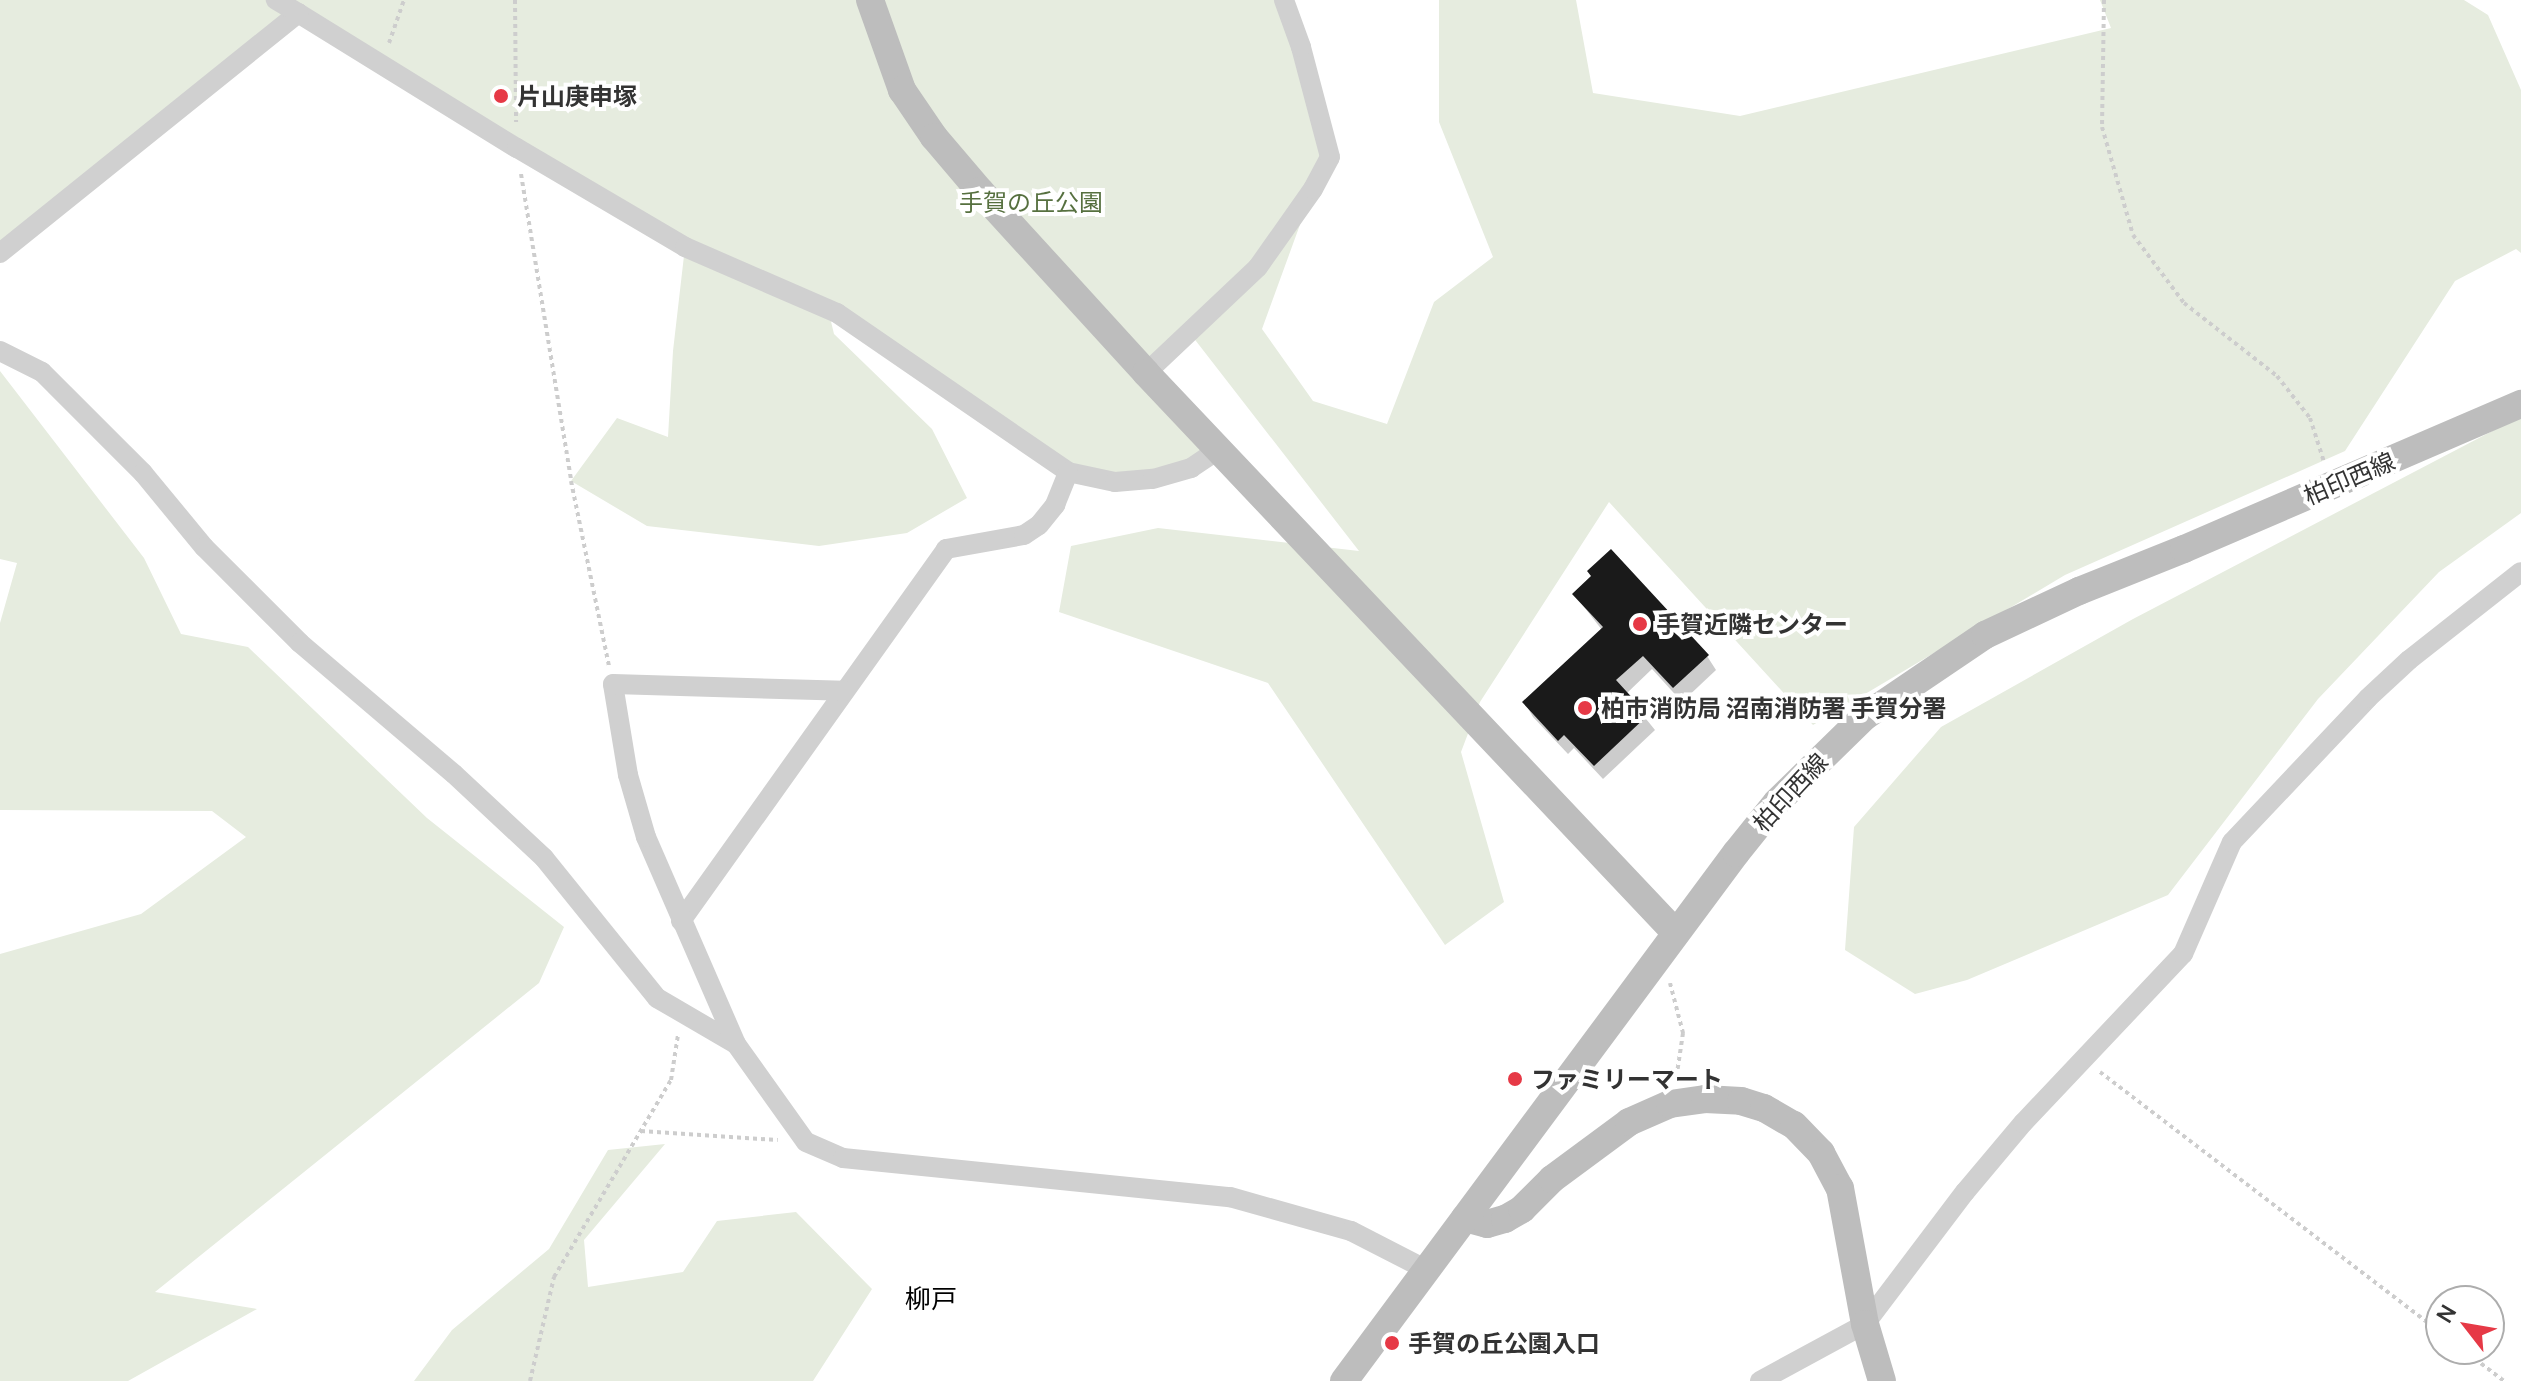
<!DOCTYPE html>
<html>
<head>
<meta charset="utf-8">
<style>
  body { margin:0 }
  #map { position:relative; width:2521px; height:1381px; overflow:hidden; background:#fff; font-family:Manrope,"Noto Sans JP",sans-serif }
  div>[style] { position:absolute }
  .green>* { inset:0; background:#e6ecdf }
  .shadow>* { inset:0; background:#0003 }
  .building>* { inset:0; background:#1a1a1a }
  .path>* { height:4px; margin-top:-2px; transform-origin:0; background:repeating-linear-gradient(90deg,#cdcdcd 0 4px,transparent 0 8px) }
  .street>* { height:20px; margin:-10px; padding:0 10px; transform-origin:10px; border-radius:10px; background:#d0d0d0 }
  .secondary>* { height:28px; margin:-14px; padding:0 14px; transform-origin:14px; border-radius:14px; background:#bdbdbd }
  .dots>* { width:22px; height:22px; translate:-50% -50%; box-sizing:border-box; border:4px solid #fff; border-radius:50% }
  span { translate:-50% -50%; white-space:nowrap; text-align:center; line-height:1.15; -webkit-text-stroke:8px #fff; paint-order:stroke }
  .poi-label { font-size:24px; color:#333; font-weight:700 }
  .left { translate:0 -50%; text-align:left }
  .park-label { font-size:24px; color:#56703f }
  .street-label { font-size:24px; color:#333 }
  .neighbourhood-label { font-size:26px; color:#000 }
  .north { position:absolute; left:2425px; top:1285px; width:80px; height:80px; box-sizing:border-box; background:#fff; border:2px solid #adadad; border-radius:50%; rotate:301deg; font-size:22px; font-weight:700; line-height:32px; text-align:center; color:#333 }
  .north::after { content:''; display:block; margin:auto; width:28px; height:36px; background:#e63946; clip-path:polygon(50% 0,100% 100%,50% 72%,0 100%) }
</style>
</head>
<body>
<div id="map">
  <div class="green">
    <div style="clip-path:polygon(0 0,1284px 0,1330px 157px,1313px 189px,1262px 329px,1313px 401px,1387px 424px,1434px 302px,1493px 257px,1439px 122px,1439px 0,1576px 0,1593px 93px,1740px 116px,2111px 28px,2100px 0,2464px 0,2488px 15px,2521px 90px,2521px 253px,2516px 249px,2455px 281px,2345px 451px,2065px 575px,1813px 725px,1609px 502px,1480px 702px,1461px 752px,1504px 902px,1445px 945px,1268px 683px,1059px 612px,1071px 546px,1158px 528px,1359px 551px,1189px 332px,1146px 373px,1218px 450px,1191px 468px,1095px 479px,828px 309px,834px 334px,932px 429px,967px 498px,907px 533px,819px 546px,647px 526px,571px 481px,617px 418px,668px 437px,673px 351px,685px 247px,298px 13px,0 253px)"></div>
    <div style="clip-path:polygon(0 371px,144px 558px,181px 634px,248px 647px,427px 818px,564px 927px,539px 983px,155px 1292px,257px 1309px,128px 1381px,0 1381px,0 954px,141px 914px,246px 837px,212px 811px,0 810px,0 623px,17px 563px,0 559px)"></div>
    <div style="clip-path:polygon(2521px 416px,2521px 513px,2439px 572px,2318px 699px,2168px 895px,1967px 980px,1915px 994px,1845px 950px,1854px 827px,1941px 727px,2133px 619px)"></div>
    <div style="clip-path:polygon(665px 1144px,584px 1240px,588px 1287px,683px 1272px,717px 1221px,796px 1212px,872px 1289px,813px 1381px,414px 1381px,452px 1330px,549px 1249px,608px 1150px)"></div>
  </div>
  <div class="shadow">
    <div style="clip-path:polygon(1574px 594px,1707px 656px,1716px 670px,1682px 702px,1652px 669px,1626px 694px,1655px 730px,1603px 779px,1574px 748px,1568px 754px,1533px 717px,1525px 703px,1602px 630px)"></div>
  </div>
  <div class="building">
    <div style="clip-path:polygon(1611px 549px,1709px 655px,1673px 688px,1643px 656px,1616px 680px,1648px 715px,1594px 766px,1564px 735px,1558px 741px,1522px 702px,1603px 627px,1572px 594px,1591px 576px,1587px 571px)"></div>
  </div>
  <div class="path">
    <div style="left:515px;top:0;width:122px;rotate:89.5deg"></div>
    <div style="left:2104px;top:0;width:127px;rotate:90.9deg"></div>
    <div style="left:2102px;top:127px;width:112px;rotate:74deg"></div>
    <div style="left:2133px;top:235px;width:85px;rotate:53.1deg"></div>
    <div style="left:2184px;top:303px;width:118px;rotate:38.1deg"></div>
    <div style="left:2277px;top:376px;width:53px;rotate:51.8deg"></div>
    <div style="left:2310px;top:418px;width:46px;rotate:72.3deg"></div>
    <div style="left:389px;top:43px;width:46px;rotate:-70.8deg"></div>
    <div style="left:521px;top:174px;width:311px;rotate:80.7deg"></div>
    <div style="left:571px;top:481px;width:189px;rotate:78.4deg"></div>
    <div style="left:1670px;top:983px;width:52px;rotate:75.4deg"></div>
    <div style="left:1683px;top:1033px;width:48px;rotate:98.5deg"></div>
    <div style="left:2100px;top:1072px;width:429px;rotate:37.4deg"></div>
    <div style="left:641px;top:1131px;width:137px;rotate:3.8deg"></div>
    <div style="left:2462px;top:1349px;width:53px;rotate:37.3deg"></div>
    <div style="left:530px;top:1381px;width:107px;rotate:-77deg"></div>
    <div style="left:554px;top:1277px;width:229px;rotate:-59.3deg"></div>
    <div style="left:671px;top:1080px;width:46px;rotate:-81.2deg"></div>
  </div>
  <div class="street">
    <div style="left:298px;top:13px;width:257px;rotate:31.7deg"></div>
    <div style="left:517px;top:148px;width:195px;rotate:30.5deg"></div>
    <div style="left:685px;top:247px;width:166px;rotate:23.5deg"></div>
    <div style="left:837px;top:313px;width:280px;rotate:34.5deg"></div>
    <div style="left:1068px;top:472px;width:48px;rotate:12deg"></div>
    <div style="left:1115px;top:482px;width:38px;rotate:-5deg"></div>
    <div style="left:1153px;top:479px;width:40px;rotate:-16deg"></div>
    <div style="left:1191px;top:468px;width:32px;rotate:-34deg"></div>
    <div style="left:0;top:253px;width:383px;rotate:-38.8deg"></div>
    <div style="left:298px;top:13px;width:26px;rotate:-149deg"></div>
    <div style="left:0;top:351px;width:47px;rotate:26.6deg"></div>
    <div style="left:42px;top:372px;width:143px;rotate:45deg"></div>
    <div style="left:143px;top:473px;width:96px;rotate:50.5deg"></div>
    <div style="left:204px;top:547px;width:136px;rotate:45deg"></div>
    <div style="left:300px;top:643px;width:202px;rotate:40.4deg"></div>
    <div style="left:454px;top:774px;width:123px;rotate:43deg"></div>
    <div style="left:544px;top:858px;width:180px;rotate:51.1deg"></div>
    <div style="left:657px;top:998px;width:91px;rotate:30.2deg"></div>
    <div style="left:736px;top:1044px;width:120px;rotate:54.5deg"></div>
    <div style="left:806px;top:1142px;width:40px;rotate:23.4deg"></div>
    <div style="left:843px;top:1158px;width:389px;rotate:5.8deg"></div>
    <div style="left:1230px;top:1197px;width:126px;rotate:15.7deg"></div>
    <div style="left:1351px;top:1231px;width:83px;rotate:27.2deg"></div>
    <div style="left:1146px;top:373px;width:154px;rotate:-43.4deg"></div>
    <div style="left:1258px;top:267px;width:95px;rotate:-54.8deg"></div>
    <div style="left:1313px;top:189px;width:36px;rotate:-62deg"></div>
    <div style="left:1330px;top:157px;width:114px;rotate:-104.8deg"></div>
    <div style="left:1301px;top:47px;width:50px;rotate:-109.9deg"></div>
    <div style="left:681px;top:921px;width:457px;rotate:-54.5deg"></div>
    <div style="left:946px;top:549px;width:79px;rotate:-10.2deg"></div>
    <div style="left:1024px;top:535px;width:18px;rotate:-34deg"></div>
    <div style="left:1039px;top:525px;width:26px;rotate:-51deg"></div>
    <div style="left:1055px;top:505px;width:35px;rotate:-68deg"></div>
    <div style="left:736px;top:1044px;width:226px;rotate:-113.5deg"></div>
    <div style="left:646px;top:837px;width:65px;rotate:-106.2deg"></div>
    <div style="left:628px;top:775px;width:92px;rotate:-99.4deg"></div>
    <div style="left:613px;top:684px;width:231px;rotate:1.7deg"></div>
    <div style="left:1760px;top:1381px;width:119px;rotate:-28.5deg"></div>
    <div style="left:1865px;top:1324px;width:166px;rotate:-52.9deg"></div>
    <div style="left:1965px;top:1192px;width:90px;rotate:-50deg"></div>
    <div style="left:2023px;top:1123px;width:233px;rotate:-46.6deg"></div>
    <div style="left:2183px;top:954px;width:122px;rotate:-66.4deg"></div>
    <div style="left:2232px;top:842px;width:198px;rotate:-46.6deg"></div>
    <div style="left:2368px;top:698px;width:56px;rotate:-42.8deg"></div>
    <div style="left:2409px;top:660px;width:142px;rotate:-38.2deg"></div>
  </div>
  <div class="secondary">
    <div style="left:870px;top:0;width:96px;rotate:70.4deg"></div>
    <div style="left:902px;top:90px;width:57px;rotate:55.8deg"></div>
    <div style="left:934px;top:137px;width:71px;rotate:49.6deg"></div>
    <div style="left:980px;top:191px;width:246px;rotate:47.6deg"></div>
    <div style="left:1146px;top:373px;width:771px;rotate:46.58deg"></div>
    <div style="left:1465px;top:1218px;width:23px;rotate:15deg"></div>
    <div style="left:1487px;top:1224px;width:19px;rotate:-16deg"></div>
    <div style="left:1505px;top:1219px;width:20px;rotate:-30deg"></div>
    <div style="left:1522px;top:1209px;width:42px;rotate:-45deg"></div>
    <div style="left:1552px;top:1179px;width:96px;rotate:-36.5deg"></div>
    <div style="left:1629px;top:1122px;width:45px;rotate:-23.7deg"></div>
    <div style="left:1670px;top:1104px;width:35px;rotate:-8deg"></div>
    <div style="left:1705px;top:1099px;width:36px;rotate:3deg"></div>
    <div style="left:1741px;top:1101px;width:24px;rotate:17deg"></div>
    <div style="left:1764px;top:1108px;width:34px;rotate:30deg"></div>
    <div style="left:1794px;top:1125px;width:39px;rotate:46deg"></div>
    <div style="left:1821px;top:1153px;width:40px;rotate:62deg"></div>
    <div style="left:1840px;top:1188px;width:138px;rotate:79.6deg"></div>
    <div style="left:1865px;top:1324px;width:59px;rotate:73.4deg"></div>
    <div style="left:1344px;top:1381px;width:658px;rotate:-53.41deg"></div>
    <div style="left:1736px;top:853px;width:65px;rotate:-51.2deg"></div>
    <div style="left:1777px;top:802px;width:122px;rotate:-44.3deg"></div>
    <div style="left:1864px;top:717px;width:146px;rotate:-34.1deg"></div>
    <div style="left:1985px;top:635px;width:104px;rotate:-25.1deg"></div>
    <div style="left:2079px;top:591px;width:113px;rotate:-21.8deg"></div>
    <div style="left:2184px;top:549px;width:367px;rotate:-23.3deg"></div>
  </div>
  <div class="dots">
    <div style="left:501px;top:96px;background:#e63946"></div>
    <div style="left:1640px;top:624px;background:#e63946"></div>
    <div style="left:1585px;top:708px;background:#e63946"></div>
    <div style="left:1515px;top:1079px;background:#e63946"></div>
    <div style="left:1392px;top:1343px;background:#e63946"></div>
  </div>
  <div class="poi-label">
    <span class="left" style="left:517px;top:96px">片山庚申塚</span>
    <span class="left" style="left:1656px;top:624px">手賀近隣センター</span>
    <span class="left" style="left:1601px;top:708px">柏市消防局 沼南消防署 手賀分署</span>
    <span class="left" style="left:1531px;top:1079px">ファミリーマート</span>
    <span class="left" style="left:1408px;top:1343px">手賀の丘公園入口</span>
  </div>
  <div class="park-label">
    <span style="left:1031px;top:202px">手賀の丘公園</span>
  </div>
  <div class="street-label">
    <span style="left:2349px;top:478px;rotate:-23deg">柏印西線</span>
    <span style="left:1790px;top:792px;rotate:-47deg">柏印西線</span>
  </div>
  <div class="neighbourhood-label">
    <span style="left:931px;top:1299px">柳戸</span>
  </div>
  <div class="north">N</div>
</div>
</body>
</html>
